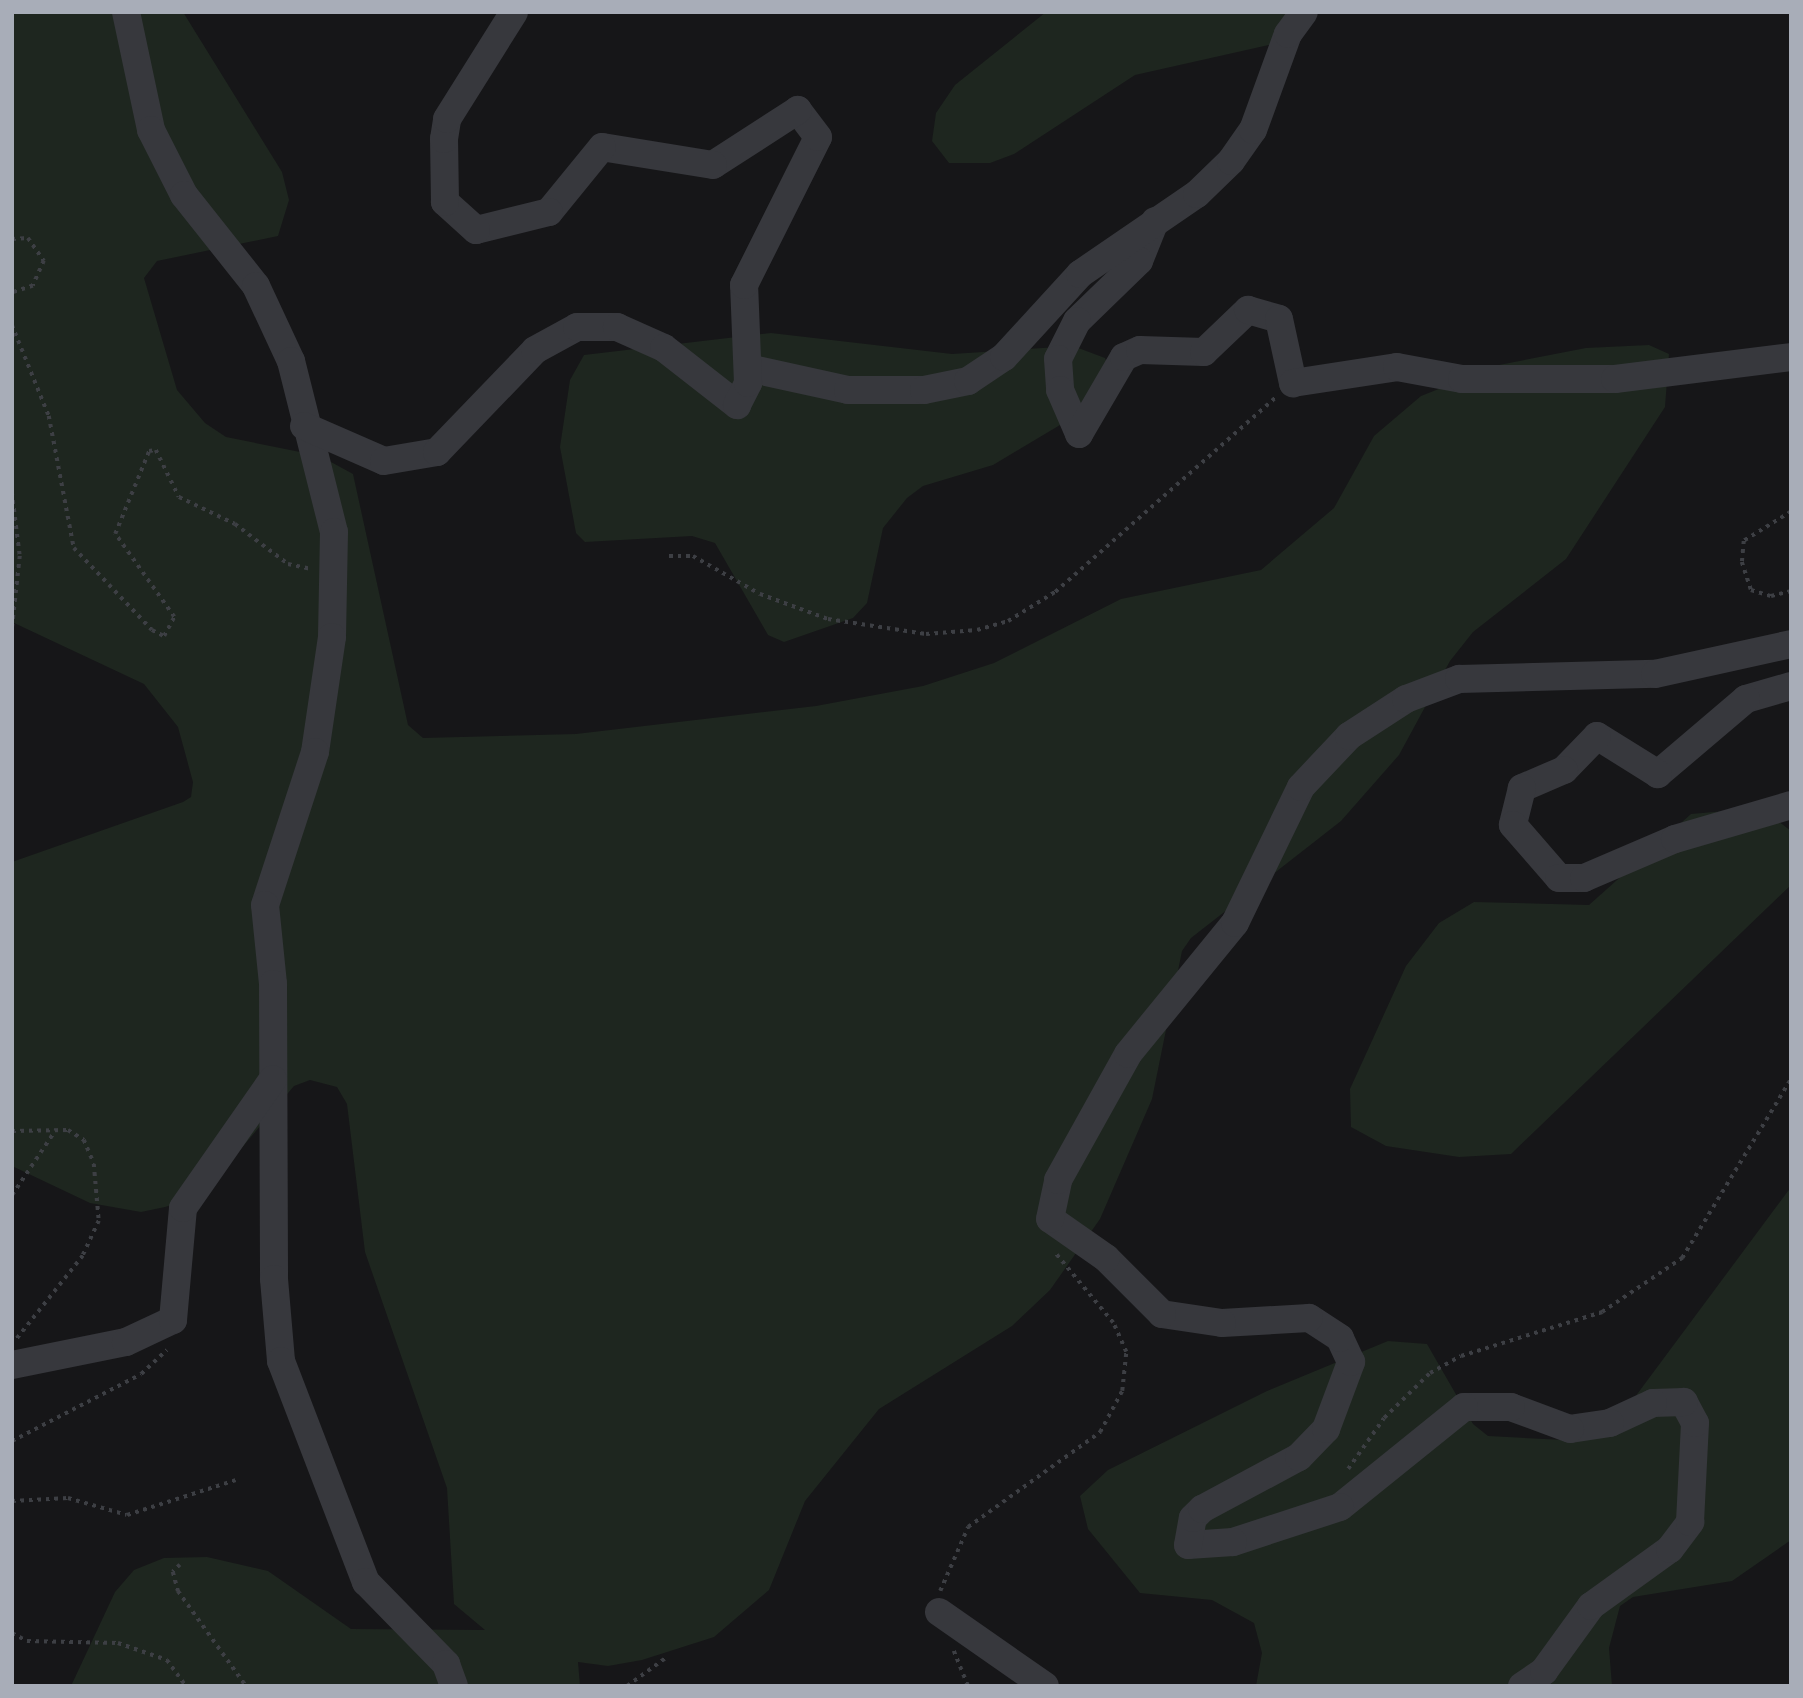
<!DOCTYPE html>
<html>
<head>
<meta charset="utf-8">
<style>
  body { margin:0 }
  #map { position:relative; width:1803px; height:1698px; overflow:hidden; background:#161618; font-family:"Open Sans",sans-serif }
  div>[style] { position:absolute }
  .green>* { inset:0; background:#1e261f }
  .path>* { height:3.5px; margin-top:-1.75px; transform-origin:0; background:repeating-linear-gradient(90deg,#3d3f44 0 3.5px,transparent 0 8.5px) }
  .minor>* { height:28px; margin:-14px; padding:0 14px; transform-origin:14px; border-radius:14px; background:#37383d }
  span { translate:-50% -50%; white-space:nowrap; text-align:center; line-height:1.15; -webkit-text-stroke:5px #111113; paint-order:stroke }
  .frame { position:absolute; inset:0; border:14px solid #a8adb8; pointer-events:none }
</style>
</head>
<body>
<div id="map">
  <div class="green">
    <div style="clip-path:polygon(12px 12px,183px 12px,282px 172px,289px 200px,278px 236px,157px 261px,144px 278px,177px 390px,205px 423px,226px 437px,320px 456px,353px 474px,408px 725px,423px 738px,576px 734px,816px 706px,923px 686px,994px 663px,1121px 599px,1261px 570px,1334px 508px,1374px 436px,1421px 396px,1499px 365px,1586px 348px,1649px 345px,1669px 354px,1665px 407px,1566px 559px,1473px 632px,1450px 661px,1399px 755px,1341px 821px,1191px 938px,1182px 951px,1152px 1099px,1100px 1219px,1050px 1290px,1012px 1326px,879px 1409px,805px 1501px,769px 1590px,714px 1637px,642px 1660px,608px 1666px,578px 1662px,580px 1686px,71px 1686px,115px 1592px,134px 1570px,164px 1558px,207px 1557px,268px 1571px,351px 1629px,485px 1630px,454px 1604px,447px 1488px,365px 1252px,347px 1104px,337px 1087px,310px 1080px,294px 1086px,217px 1177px,188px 1200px,165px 1207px,141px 1212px,90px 1203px,12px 1166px,12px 862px,183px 802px,191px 797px,193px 782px,178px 727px,144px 684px,12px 622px)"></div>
    <div style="clip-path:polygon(1046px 12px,1298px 12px,1277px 43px,1135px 75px,1014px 154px,990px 163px,949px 163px,932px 141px,936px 113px,955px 85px)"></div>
    <div style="clip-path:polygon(771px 333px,952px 354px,1073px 346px,1105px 358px,1110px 370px,1102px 400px,993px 465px,923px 486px,907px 498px,883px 528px,867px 603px,853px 618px,784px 642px,768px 635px,715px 543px,692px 536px,585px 542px,576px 533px,560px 447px,570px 380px,584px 355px)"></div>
    <div style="clip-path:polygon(1748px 809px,1769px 814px,1791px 831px,1791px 885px,1511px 1154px,1459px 1157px,1386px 1146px,1351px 1127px,1350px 1089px,1406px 966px,1439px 923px,1474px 902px,1589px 905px,1691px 814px)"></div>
    <div style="clip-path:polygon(1791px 1187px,1791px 1540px,1732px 1581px,1633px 1597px,1620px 1606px,1609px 1648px,1612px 1686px,1256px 1686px,1262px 1653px,1254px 1623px,1212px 1600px,1140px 1593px,1088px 1529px,1080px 1496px,1108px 1470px,1267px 1391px,1388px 1341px,1427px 1344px,1473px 1424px,1488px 1436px,1564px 1440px,1635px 1397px)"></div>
  </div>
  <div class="path">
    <div style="left:12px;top:239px;width:16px;rotate:-4deg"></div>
    <div style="left:28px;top:238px;width:28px;rotate:55deg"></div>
    <div style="left:44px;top:261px;width:27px;rotate:114deg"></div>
    <div style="left:33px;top:286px;width:22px;rotate:162deg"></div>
    <div style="left:12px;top:325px;width:98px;rotate:67.9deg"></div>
    <div style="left:49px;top:416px;width:134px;rotate:79.3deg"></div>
    <div style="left:74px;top:548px;width:113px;rotate:46.4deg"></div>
    <div style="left:152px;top:630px;width:13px;rotate:27deg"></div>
    <div style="left:164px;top:636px;width:21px;rotate:-62deg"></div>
    <div style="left:174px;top:617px;width:102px;rotate:-125.4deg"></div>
    <div style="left:115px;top:534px;width:90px;rotate:-67.7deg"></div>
    <div style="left:149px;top:451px;width:7px;rotate:-8deg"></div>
    <div style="left:156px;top:450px;width:52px;rotate:63.9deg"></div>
    <div style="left:179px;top:497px;width:62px;rotate:25.7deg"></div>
    <div style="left:235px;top:524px;width:66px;rotate:37deg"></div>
    <div style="left:288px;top:564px;width:24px;rotate:12deg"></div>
    <div style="left:12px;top:492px;width:64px;rotate:82.9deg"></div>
    <div style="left:20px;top:556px;width:74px;rotate:96.2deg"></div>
    <div style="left:1791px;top:512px;width:55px;rotate:148.3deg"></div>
    <div style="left:1744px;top:541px;width:21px;rotate:95deg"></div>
    <div style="left:1742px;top:562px;width:29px;rotate:72deg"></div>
    <div style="left:1751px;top:590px;width:21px;rotate:17deg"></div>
    <div style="left:1771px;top:596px;width:21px;rotate:-14deg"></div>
    <div style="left:669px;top:556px;width:24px"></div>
    <div style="left:693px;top:556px;width:77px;rotate:29.6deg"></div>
    <div style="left:760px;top:594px;width:72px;rotate:20.2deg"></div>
    <div style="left:828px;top:619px;width:99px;rotate:8.7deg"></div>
    <div style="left:926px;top:634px;width:51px;rotate:-4.5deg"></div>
    <div style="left:977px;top:630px;width:32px;rotate:-16deg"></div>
    <div style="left:1008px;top:621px;width:55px;rotate:-31.7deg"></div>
    <div style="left:1055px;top:592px;width:295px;rotate:-41.4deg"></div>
    <div style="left:12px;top:1131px;width:56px;rotate:-1deg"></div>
    <div style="left:68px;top:1130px;width:19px;rotate:32deg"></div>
    <div style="left:84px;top:1140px;width:26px;rotate:67deg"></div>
    <div style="left:94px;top:1164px;width:57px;rotate:85deg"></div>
    <div style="left:99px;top:1221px;width:38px;rotate:115deg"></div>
    <div style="left:83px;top:1256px;width:107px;rotate:128.6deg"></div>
    <div style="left:12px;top:1195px;width:77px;rotate:-56.1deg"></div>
    <div style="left:12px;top:1441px;width:145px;rotate:-27.4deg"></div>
    <div style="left:141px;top:1374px;width:35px;rotate:-43deg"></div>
    <div style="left:1348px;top:1469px;width:62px;rotate:-54.8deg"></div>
    <div style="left:1384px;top:1418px;width:64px;rotate:-44.4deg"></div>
    <div style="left:1430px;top:1373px;width:35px;rotate:-29deg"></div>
    <div style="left:1461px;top:1356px;width:148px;rotate:-17.3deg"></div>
    <div style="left:1602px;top:1312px;width:97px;rotate:-34deg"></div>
    <div style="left:1682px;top:1258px;width:210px;rotate:-58.7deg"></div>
    <div style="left:12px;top:1501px;width:56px;rotate:-3.1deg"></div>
    <div style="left:68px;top:1498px;width:61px;rotate:16.1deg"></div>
    <div style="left:127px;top:1515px;width:114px;rotate:-17.8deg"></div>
    <div style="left:180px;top:1565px;width:10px;rotate:135deg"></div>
    <div style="left:173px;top:1572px;width:20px;rotate:75deg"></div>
    <div style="left:178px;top:1591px;width:117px;rotate:54.4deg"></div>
    <div style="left:940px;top:1591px;width:70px;rotate:-66.4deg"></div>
    <div style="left:968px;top:1527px;width:163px;rotate:-35.7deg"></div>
    <div style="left:1100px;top:1432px;width:47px;rotate:-61.8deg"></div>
    <div style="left:1122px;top:1391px;width:39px;rotate:-84deg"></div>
    <div style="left:1126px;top:1352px;width:32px;rotate:-114deg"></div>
    <div style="left:1113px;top:1323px;width:92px;rotate:-129.7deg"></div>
    <div style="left:12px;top:1633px;width:17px;rotate:28deg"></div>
    <div style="left:27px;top:1641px;width:91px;rotate:1.3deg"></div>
    <div style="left:118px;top:1643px;width:52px;rotate:19.1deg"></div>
    <div style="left:167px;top:1660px;width:32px;rotate:54deg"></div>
    <div style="left:954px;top:1651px;width:38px;rotate:68deg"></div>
    <div style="left:627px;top:1686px;width:49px;rotate:-35.9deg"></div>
  </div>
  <div class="minor">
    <div style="left:126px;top:12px;width:121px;rotate:78deg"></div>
    <div style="left:151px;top:130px;width:73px;rotate:63.1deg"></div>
    <div style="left:184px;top:195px;width:116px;rotate:51.6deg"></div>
    <div style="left:256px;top:286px;width:83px;rotate:65deg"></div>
    <div style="left:291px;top:361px;width:176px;rotate:75.9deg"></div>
    <div style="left:334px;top:532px;width:105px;rotate:91.1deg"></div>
    <div style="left:332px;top:637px;width:116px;rotate:98.4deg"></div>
    <div style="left:315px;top:752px;width:161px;rotate:108.1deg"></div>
    <div style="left:265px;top:905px;width:79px;rotate:84.2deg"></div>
    <div style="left:273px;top:984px;width:295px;rotate:89.8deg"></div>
    <div style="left:274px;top:1279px;width:82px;rotate:85.1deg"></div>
    <div style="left:281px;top:1361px;width:237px;rotate:69deg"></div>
    <div style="left:366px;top:1582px;width:115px;rotate:45.7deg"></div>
    <div style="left:446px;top:1664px;width:23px;rotate:70deg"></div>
    <div style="left:1155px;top:221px;width:43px;rotate:111.8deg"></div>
    <div style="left:1139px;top:261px;width:86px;rotate:135.9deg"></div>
    <div style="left:1077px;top:321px;width:42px;rotate:116.6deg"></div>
    <div style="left:1058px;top:359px;width:31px;rotate:86deg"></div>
    <div style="left:1060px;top:390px;width:48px;rotate:66.6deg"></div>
    <div style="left:1079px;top:434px;width:89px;rotate:-59.7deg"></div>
    <div style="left:1124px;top:357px;width:17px;rotate:-24deg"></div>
    <div style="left:1140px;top:350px;width:64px;rotate:1.8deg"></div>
    <div style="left:1204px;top:352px;width:61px;rotate:-43.7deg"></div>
    <div style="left:1248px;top:310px;width:32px;rotate:16deg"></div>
    <div style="left:1279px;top:319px;width:66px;rotate:77.7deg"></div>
    <div style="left:1293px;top:383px;width:105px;rotate:-8.7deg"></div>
    <div style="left:1397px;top:367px;width:66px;rotate:10.5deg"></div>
    <div style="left:1462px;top:379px;width:153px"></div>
    <div style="left:1615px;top:379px;width:177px;rotate:-7.1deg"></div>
    <div style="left:748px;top:368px;width:102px;rotate:12.4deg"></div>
    <div style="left:848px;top:390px;width:76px"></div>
    <div style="left:924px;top:390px;width:45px;rotate:-11.6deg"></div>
    <div style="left:968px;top:381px;width:43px;rotate:-33.7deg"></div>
    <div style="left:1004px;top:357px;width:113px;rotate:-47.5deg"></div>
    <div style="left:1080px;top:274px;width:142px;rotate:-34.4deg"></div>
    <div style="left:1197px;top:194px;width:47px;rotate:-44.1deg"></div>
    <div style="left:1231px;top:161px;width:38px;rotate:-55deg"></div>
    <div style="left:1253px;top:130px;width:102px;rotate:-70deg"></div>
    <div style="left:1288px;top:34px;width:27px;rotate:-54deg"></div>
    <div style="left:304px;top:426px;width:87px;rotate:23.6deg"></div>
    <div style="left:384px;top:461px;width:54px;rotate:-9.6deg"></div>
    <div style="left:437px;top:452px;width:141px;rotate:-46.1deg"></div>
    <div style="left:535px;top:350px;width:48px;rotate:-28.7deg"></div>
    <div style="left:577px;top:327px;width:40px"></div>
    <div style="left:617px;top:327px;width:51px;rotate:24.1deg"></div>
    <div style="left:664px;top:348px;width:93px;rotate:38deg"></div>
    <div style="left:737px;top:405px;width:25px;rotate:-63deg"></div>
    <div style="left:748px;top:383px;width:98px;rotate:-92.3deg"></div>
    <div style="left:744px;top:285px;width:165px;rotate:-63.4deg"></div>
    <div style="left:818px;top:137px;width:34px;rotate:-127deg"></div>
    <div style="left:798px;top:110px;width:101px;rotate:147.1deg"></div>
    <div style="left:713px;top:165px;width:112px;rotate:-170.8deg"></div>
    <div style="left:602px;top:147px;width:84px;rotate:129.2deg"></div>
    <div style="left:549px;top:212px;width:75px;rotate:166.1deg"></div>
    <div style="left:476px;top:230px;width:42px;rotate:-137.9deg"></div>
    <div style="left:445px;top:202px;width:63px;rotate:-90.9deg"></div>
    <div style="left:444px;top:139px;width:20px;rotate:-81deg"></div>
    <div style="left:447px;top:119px;width:126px;rotate:-57.9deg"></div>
    <div style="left:1791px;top:686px;width:47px;rotate:163.9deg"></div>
    <div style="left:1746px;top:699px;width:116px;rotate:139.6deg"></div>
    <div style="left:1658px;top:774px;width:72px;rotate:-148.1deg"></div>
    <div style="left:1597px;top:736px;width:47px;rotate:134.1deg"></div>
    <div style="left:1564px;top:770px;width:46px;rotate:156.8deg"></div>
    <div style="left:1522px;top:788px;width:38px;rotate:104deg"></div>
    <div style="left:1513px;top:825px;width:70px;rotate:49deg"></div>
    <div style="left:1559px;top:878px;width:25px"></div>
    <div style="left:1584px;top:878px;width:99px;rotate:-23.2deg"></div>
    <div style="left:1675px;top:839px;width:121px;rotate:-16.3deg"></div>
    <div style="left:12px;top:1365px;width:116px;rotate:-11.4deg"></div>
    <div style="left:126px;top:1342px;width:52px;rotate:-25.1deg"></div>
    <div style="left:173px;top:1320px;width:112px;rotate:-84.9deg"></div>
    <div style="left:183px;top:1208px;width:157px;rotate:-55.1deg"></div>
    <div style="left:939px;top:1612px;width:129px;rotate:34.9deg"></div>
    <div style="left:1522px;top:1686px;width:27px;rotate:-34deg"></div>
    <div style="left:1544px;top:1671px;width:80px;rotate:-54.1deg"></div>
    <div style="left:1591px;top:1606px;width:97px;rotate:-35.8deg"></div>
    <div style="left:1670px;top:1549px;width:34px;rotate:-53deg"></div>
    <div style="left:1690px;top:1522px;width:99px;rotate:-87.1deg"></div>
    <div style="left:1695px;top:1423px;width:24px;rotate:-118deg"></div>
    <div style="left:1684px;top:1402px;width:31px;rotate:178deg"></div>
    <div style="left:1653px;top:1403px;width:47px;rotate:155.1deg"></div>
    <div style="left:1610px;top:1423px;width:40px;rotate:171.5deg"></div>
    <div style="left:1570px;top:1429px;width:63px;rotate:-159.6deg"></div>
    <div style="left:1511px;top:1407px;width:47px;rotate:180deg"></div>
    <div style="left:1464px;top:1407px;width:159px;rotate:141.1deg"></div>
    <div style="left:1340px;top:1507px;width:113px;rotate:161.9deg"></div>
    <div style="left:1233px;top:1542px;width:45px;rotate:176.2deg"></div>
    <div style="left:1188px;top:1545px;width:27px;rotate:-80deg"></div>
    <div style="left:1193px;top:1518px;width:13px;rotate:-45deg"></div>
    <div style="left:1202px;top:1509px;width:110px;rotate:-28.2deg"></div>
    <div style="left:1299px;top:1457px;width:39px;rotate:-46deg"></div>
    <div style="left:1326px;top:1429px;width:72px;rotate:-69.5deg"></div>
    <div style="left:1351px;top:1362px;width:26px;rotate:-115deg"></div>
    <div style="left:1340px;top:1338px;width:37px;rotate:-147deg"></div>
    <div style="left:1309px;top:1318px;width:87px;rotate:176.7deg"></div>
    <div style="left:1222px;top:1323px;width:61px;rotate:-171.5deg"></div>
    <div style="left:1162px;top:1314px;width:79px;rotate:-135deg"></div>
    <div style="left:1106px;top:1258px;width:68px;rotate:-145.1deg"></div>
    <div style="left:1050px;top:1219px;width:40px;rotate:-78deg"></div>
    <div style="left:1058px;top:1180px;width:144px;rotate:-60.9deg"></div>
    <div style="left:1128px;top:1054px;width:169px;rotate:-50.8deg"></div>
    <div style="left:1235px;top:923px;width:151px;rotate:-64.1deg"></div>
    <div style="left:1301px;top:787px;width:70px;rotate:-46.7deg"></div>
    <div style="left:1349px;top:736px;width:68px;rotate:-33deg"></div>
    <div style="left:1406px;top:699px;width:57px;rotate:-20.7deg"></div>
    <div style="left:1459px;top:679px;width:196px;rotate:-1.5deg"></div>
    <div style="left:1655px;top:674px;width:139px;rotate:-12.4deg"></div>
  </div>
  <div class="frame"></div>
</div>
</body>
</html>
